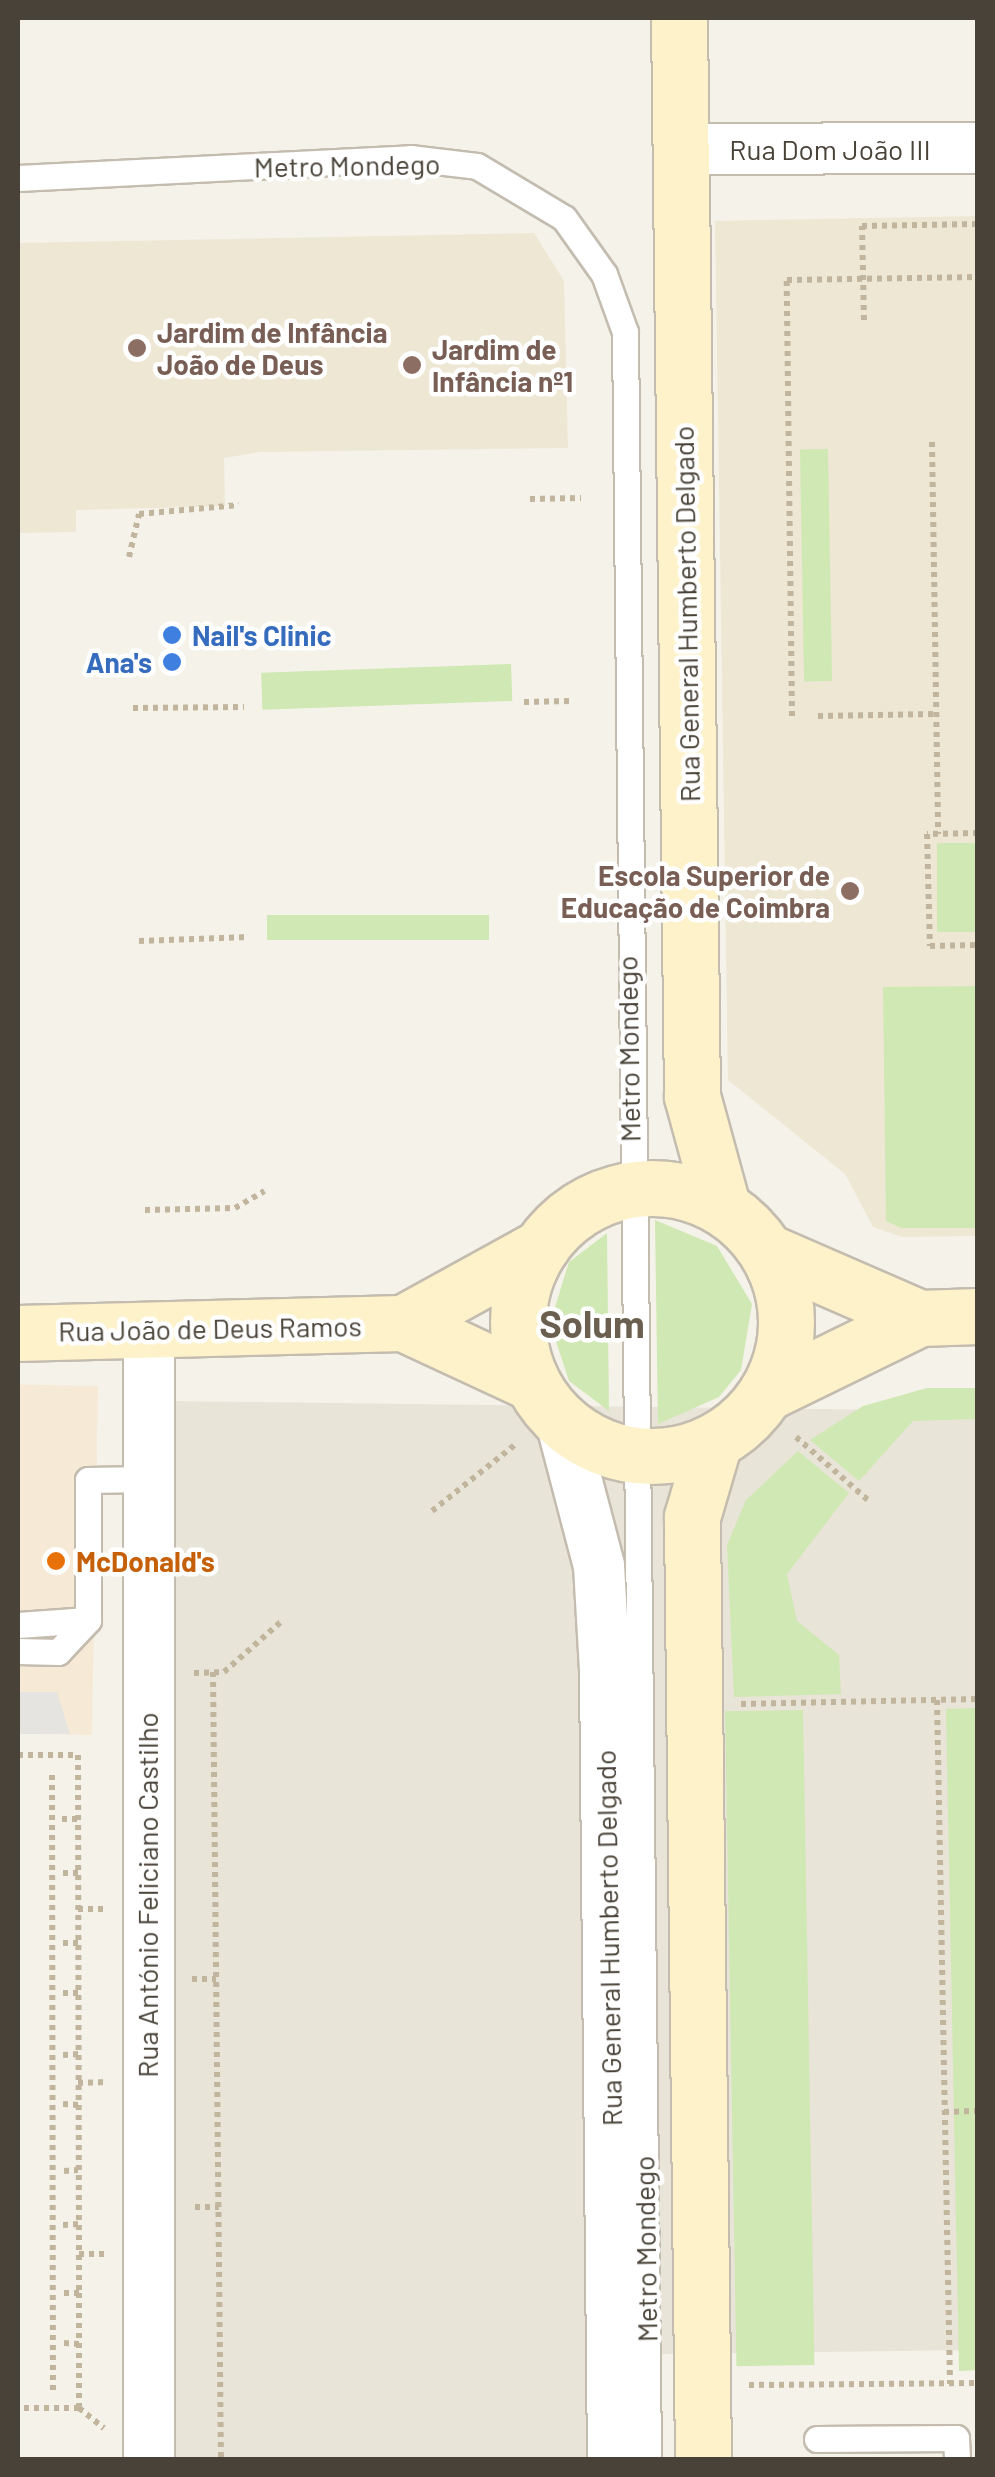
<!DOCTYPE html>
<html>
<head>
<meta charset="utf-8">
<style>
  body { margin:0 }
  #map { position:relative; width:995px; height:2477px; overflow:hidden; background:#f5f2ea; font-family:Barlow,sans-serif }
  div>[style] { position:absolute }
  .residential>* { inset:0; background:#e9e4d8 }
  .commercial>* { inset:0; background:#f6e9d6; transform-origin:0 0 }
  .education>* { inset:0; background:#eee7d4 }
  .green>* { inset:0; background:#d0e8b4; transform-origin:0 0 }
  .parking>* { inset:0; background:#e6e4e1 }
  .path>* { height:6px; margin-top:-3px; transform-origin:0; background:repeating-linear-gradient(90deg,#c2b59e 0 5px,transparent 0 10px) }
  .roads { filter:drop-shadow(2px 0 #c3bcaf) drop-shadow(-2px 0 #c3bcaf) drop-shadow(0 2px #c3bcaf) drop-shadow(0 -2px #c3bcaf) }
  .service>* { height:25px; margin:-12.5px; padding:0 12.5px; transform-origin:12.5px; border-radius:12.5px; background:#fff }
  .minor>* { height:50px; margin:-25px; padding:0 25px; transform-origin:25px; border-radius:25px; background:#fff }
  .secondary>* { height:55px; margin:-27.5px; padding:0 27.5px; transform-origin:27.5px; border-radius:27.5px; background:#fef2cb }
  .secondary>.ring { margin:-27.5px; padding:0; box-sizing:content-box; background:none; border:55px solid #fef2cb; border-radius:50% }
  .dots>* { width:28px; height:28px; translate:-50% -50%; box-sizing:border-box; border:5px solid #fff; border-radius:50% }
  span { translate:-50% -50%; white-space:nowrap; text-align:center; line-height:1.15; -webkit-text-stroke:9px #fff; paint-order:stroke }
  .street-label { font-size:28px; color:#494238 }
  .education-label { font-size:28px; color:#785e54; font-weight:700 }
  .left { translate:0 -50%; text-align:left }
  .right { translate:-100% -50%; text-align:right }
  .shop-label { font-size:28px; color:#366cbe; font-weight:700 }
  .food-label { font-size:28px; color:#c56008; font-weight:700 }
  .district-label { font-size:38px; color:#6b604f; font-weight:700 }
  .frame { position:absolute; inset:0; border:20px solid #494238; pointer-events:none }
</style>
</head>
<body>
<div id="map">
  <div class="residential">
    <div style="clip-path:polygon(168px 1401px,977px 1411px,977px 2350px,599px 2355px,600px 2459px,166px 2460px)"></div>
  </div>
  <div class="commercial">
    <div style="left:98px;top:1386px;width:349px;height:80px;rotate:91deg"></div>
  </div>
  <div class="education">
    <div style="clip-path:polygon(977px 216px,977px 1236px,902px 1237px,873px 1227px,845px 1174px,728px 1080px,715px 221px)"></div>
    <div style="clip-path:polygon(534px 233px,564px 281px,568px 448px,260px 452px,224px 458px,225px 506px,76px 510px,76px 532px,18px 533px,18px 243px)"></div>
  </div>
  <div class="green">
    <div style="left:828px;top:449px;width:232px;height:28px;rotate:89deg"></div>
    <div style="left:511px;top:664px;width:37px;height:250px;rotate:88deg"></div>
    <div style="left:977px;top:843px;width:89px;height:40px;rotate:90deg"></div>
    <div style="left:489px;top:915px;width:25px;height:222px;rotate:90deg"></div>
    <div style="clip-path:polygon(977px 986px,977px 1228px,901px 1228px,886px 1221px,883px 987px)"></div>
    <div style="clip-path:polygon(655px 1220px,717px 1246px,752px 1304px,741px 1370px,719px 1397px,658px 1424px)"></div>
    <div style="clip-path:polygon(607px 1233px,609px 1411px,569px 1381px,550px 1323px,569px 1262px)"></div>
    <div style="clip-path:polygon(927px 1388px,977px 1388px,977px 1419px,913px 1421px,859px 1481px,810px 1440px,863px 1406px)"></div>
    <div style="clip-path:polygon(798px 1451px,849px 1493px,787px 1574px,797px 1621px,839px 1655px,841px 1694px,734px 1697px,727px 1545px,746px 1500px)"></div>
    <div style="clip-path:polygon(977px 1708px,978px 2370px,959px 2371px,946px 1709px)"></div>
    <div style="left:803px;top:1710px;width:655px;height:78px;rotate:89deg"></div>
  </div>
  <div class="parking">
    <div style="clip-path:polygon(18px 1692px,57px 1692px,70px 1734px,18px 1734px)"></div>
  </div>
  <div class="path">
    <div style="left:864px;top:320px;width:94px;rotate:-91.2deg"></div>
    <div style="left:862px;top:226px;width:116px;rotate:-1deg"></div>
    <div style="left:932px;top:442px;width:392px;rotate:89.1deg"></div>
    <div style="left:530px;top:499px;width:51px;rotate:-1.1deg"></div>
    <div style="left:129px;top:557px;width:44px;rotate:-76.9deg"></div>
    <div style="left:139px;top:514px;width:100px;rotate:-5.1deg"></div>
    <div style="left:524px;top:702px;width:47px;rotate:-1.2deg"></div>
    <div style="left:133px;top:708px;width:111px;rotate:-0.5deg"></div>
    <div style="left:792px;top:716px;width:436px;rotate:-90.7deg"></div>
    <div style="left:787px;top:280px;width:191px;rotate:-0.9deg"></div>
    <div style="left:818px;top:716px;width:118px;rotate:-1deg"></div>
    <div style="left:978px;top:833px;width:51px;rotate:178.9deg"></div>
    <div style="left:927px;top:834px;width:112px;rotate:88.5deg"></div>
    <div style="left:930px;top:946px;width:48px;rotate:-1.2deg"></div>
    <div style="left:139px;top:941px;width:110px;rotate:-2.1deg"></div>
    <div style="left:145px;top:1210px;width:90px;rotate:-1.3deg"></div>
    <div style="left:235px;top:1208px;width:34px;rotate:-30deg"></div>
    <div style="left:796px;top:1437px;width:97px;rotate:41.2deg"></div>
    <div style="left:432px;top:1511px;width:107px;rotate:-38.6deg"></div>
    <div style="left:213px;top:1672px;width:788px;rotate:89.42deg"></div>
    <div style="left:194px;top:1673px;width:30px;rotate:-2deg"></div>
    <div style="left:224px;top:1672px;width:79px;rotate:-41.4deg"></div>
    <div style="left:937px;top:1700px;width:684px;rotate:88.91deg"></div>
    <div style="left:741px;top:1704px;width:237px;rotate:-1.2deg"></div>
    <div style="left:18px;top:1755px;width:60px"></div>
    <div style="left:78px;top:1755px;width:538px;rotate:89.89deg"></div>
    <div style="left:79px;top:2293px;width:115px;rotate:90deg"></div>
    <div style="left:79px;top:2408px;width:61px;rotate:180deg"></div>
    <div style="left:52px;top:1775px;width:618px;rotate:89.91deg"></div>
    <div style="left:62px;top:1819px;width:16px"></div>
    <div style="left:63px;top:1873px;width:15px"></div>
    <div style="left:78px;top:1909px;width:29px"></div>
    <div style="left:63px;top:1943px;width:16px"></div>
    <div style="left:192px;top:1979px;width:24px"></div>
    <div style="left:63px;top:1993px;width:15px"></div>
    <div style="left:63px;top:2055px;width:16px;rotate:-4deg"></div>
    <div style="left:78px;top:2083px;width:29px;rotate:-2deg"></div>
    <div style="left:63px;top:2104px;width:16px;rotate:4deg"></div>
    <div style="left:944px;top:2112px;width:34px;rotate:-2deg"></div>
    <div style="left:64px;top:2171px;width:14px;rotate:-4deg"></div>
    <div style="left:195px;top:2207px;width:24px"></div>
    <div style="left:63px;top:2225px;width:16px;rotate:-4deg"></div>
    <div style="left:79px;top:2254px;width:28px"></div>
    <div style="left:64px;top:2293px;width:15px"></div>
    <div style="left:64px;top:2343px;width:15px;rotate:4deg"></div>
    <div style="left:749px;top:2385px;width:229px;rotate:-0.5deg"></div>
    <div style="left:79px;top:2408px;width:32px;rotate:39deg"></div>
  </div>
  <div class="roads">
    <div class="service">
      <div style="left:18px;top:178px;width:393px;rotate:-2.9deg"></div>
      <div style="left:410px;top:158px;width:67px;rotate:6.8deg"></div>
      <div style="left:477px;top:166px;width:101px;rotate:30.9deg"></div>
      <div style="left:564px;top:218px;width:69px;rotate:54.5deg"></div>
      <div style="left:604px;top:274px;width:62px;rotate:70.1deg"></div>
      <div style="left:625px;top:332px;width:2128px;rotate:89.38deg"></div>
      <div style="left:18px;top:1625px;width:70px;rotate:-4.1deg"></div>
      <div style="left:88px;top:1620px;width:140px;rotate:-90deg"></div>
      <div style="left:88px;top:1480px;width:58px;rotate:-1deg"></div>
      <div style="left:18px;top:1651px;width:40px;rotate:1.4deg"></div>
      <div style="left:58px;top:1652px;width:44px;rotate:-46.8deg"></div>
      <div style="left:817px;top:2439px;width:139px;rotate:-0.4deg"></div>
      <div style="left:956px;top:2438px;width:22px;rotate:87deg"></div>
    </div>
    <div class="minor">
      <div style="left:682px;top:149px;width:296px;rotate:-0.2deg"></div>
      <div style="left:149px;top:1330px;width:1130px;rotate:90deg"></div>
      <div style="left:561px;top:1421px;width:150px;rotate:75.3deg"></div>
      <div style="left:599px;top:1566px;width:104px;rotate:86.7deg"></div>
      <div style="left:605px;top:1670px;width:790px;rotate:89.42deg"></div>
    </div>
    <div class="secondary">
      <div style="left:679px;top:18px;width:1078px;rotate:89.31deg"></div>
      <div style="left:692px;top:1096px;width:114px;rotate:74.7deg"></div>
      <div class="ring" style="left:518px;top:1188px;width:213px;height:213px"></div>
      <div style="left:768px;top:1252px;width:166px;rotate:23.5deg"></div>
      <div style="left:920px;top:1318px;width:58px;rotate:-2deg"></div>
      <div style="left:403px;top:1323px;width:158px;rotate:-28.8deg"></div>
      <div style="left:18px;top:1333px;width:385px;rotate:-1.5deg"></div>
      <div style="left:403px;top:1323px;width:142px;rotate:24.9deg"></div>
      <div style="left:766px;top:1393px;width:171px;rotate:-26deg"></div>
      <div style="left:703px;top:2460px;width:943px;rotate:-90.67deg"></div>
      <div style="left:692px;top:1517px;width:78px;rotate:-73.7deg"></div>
    </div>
  </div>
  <div class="dots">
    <div style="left:137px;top:348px;background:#8d6e63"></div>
    <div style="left:412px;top:365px;background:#8d6e63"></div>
    <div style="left:172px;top:635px;background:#3f7fe0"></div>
    <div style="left:172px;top:662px;background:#3f7fe0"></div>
    <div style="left:850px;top:891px;background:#8d6e63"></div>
    <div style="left:56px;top:1561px;background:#e8710a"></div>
  </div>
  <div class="street-label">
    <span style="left:830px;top:149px">Rua Dom João III</span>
    <span style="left:347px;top:165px;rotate:-1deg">Metro Mondego</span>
    <span style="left:686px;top:614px;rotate:-91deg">Rua General Humberto Delgado</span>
    <span style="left:628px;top:1049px;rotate:-91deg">Metro Mondego</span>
    <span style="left:210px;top:1328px;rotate:-1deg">Rua João de Deus Ramos</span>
    <span style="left:147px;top:1895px;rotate:-90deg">Rua António Feliciano Castilho</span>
    <span style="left:608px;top:1938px;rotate:-91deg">Rua General Humberto Delgado</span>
    <span style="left:645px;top:2249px;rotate:-91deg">Metro Mondego</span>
  </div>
  <div class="education-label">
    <span class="left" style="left:157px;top:348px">Jardim de Infância<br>João de Deus</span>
    <span class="left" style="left:432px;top:365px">Jardim de<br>Infância nº1</span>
    <span class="right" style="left:830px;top:891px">Escola Superior de<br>Educação de Coimbra</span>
  </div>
  <div class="shop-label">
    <span class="left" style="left:192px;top:635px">Nail's Clinic</span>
    <span class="right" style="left:152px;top:662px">Ana's</span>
  </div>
  <div class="food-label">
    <span class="left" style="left:76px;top:1561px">McDonald's</span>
  </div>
  <div class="district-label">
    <span style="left:592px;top:1324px">Solum</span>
  </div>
  <div class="frame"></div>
</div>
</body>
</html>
